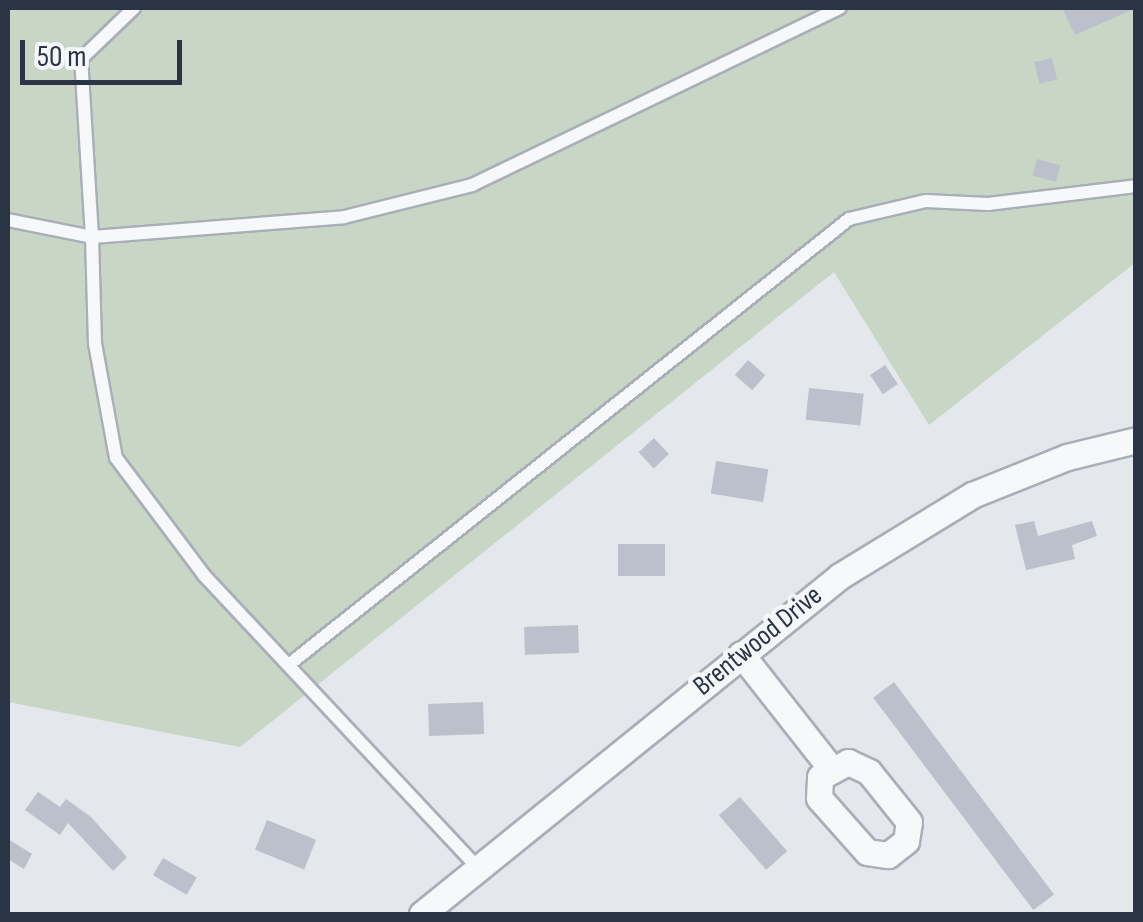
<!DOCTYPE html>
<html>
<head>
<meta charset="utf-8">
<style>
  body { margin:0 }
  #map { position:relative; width:1143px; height:922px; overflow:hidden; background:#e4e7ec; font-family:"Sofia Sans Condensed",sans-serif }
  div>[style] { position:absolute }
  .green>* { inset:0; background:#c9d6c5 }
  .building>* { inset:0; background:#bbc0ca; transform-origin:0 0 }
  .roads { filter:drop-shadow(2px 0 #a9aeb7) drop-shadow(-2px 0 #a9aeb7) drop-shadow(0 2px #a9aeb7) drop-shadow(0 -2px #a9aeb7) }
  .lane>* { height:12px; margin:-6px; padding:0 6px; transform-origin:6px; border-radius:6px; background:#f7f8fa }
  .street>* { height:25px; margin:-12.5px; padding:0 12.5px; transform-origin:12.5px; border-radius:12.5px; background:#f7f8fa }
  span { translate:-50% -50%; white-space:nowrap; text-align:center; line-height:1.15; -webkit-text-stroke:9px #f4f6f9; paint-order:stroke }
  .street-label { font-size:28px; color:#2b3445 }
  .frame { position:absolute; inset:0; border:10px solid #2b3445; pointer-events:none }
  .scale { position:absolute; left:20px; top:40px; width:162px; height:45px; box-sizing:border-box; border:5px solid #2b3445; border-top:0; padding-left:12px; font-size:30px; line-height:35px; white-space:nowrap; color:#2b3445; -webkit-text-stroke:8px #f4f6f9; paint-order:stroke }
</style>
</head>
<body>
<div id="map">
  <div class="green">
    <div style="clip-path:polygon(8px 8px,1135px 8px,1135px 263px,929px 425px,834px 272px,240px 747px,8px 702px)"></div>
  </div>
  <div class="building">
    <div style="clip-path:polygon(1062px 8px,1136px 8px,1075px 35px)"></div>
    <div style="left:1052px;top:58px;width:22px;height:18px;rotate:77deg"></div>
    <div style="left:1037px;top:159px;width:24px;height:17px;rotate:15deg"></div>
    <div style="left:748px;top:360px;width:23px;height:20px;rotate:41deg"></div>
    <div style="left:885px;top:365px;width:23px;height:18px;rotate:56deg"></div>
    <div style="left:809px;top:388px;width:55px;height:32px;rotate:6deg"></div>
    <div style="left:654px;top:438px;width:22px;height:21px;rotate:47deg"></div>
    <div style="left:716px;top:461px;width:53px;height:33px;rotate:9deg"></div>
    <div style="clip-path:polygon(1034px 521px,1038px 536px,1092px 521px,1097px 536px,1072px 545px,1075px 559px,1026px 570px,1015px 525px)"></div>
    <div style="left:665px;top:544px;width:32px;height:47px;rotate:90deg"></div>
    <div style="left:578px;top:625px;width:28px;height:54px;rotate:88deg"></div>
    <div style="left:894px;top:682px;width:266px;height:26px;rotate:53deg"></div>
    <div style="left:483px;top:702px;width:32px;height:55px;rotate:88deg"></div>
    <div style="clip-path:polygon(38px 792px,60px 807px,66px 799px,91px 817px,127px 857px,113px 871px,68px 823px,60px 835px,25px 810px)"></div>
    <div style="left:740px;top:797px;width:72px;height:28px;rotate:49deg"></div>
    <div style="left:267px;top:820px;width:53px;height:32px;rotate:22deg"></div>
    <div style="clip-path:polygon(8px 839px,32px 854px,24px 869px,8px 859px)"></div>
    <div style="left:163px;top:858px;width:39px;height:20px;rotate:30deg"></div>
  </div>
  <div class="roads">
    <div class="lane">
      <div style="left:8px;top:220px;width:86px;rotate:11.4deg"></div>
      <div style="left:92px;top:237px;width:178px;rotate:-93.5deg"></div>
      <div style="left:81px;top:59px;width:74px;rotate:-43.9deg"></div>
      <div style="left:291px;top:663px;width:713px;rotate:-38.51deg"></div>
      <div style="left:849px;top:219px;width:79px;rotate:-13.2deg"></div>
      <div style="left:926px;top:201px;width:62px;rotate:2.8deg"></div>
      <div style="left:988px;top:204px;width:149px;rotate:-6.9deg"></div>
      <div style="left:478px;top:868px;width:401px;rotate:-133.1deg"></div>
      <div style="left:204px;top:575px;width:146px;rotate:-126.9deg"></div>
      <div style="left:116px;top:458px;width:116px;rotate:-100.4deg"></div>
      <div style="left:95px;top:344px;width:107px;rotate:-91.6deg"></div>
      <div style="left:92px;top:237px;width:253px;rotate:-4.5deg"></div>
      <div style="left:344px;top:217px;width:132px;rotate:-14deg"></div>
      <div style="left:472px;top:185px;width:408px;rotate:-25.7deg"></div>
    </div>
    <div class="street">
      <div style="left:741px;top:654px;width:144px;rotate:51.8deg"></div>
      <div style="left:848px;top:762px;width:23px;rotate:25deg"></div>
      <div style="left:869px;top:772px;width:64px;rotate:51.3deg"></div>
      <div style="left:909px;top:822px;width:19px;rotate:99deg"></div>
      <div style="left:906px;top:841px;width:23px;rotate:142deg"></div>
      <div style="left:888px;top:855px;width:21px;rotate:-172deg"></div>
      <div style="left:867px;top:852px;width:72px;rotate:-131.6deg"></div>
      <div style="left:819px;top:798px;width:21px;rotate:-87deg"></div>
      <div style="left:820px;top:777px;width:32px;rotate:-28deg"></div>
      <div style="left:422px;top:914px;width:538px;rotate:-38.96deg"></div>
      <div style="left:840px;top:576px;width:155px;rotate:-31.5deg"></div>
      <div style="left:972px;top:495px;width:102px;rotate:-21.8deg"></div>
      <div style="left:1067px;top:457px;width:71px;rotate:-13.8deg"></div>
    </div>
  </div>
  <div class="street-label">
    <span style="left:758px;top:641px;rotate:-39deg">Brentwood Drive</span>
  </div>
  <div class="frame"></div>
  <div class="scale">50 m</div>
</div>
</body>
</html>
